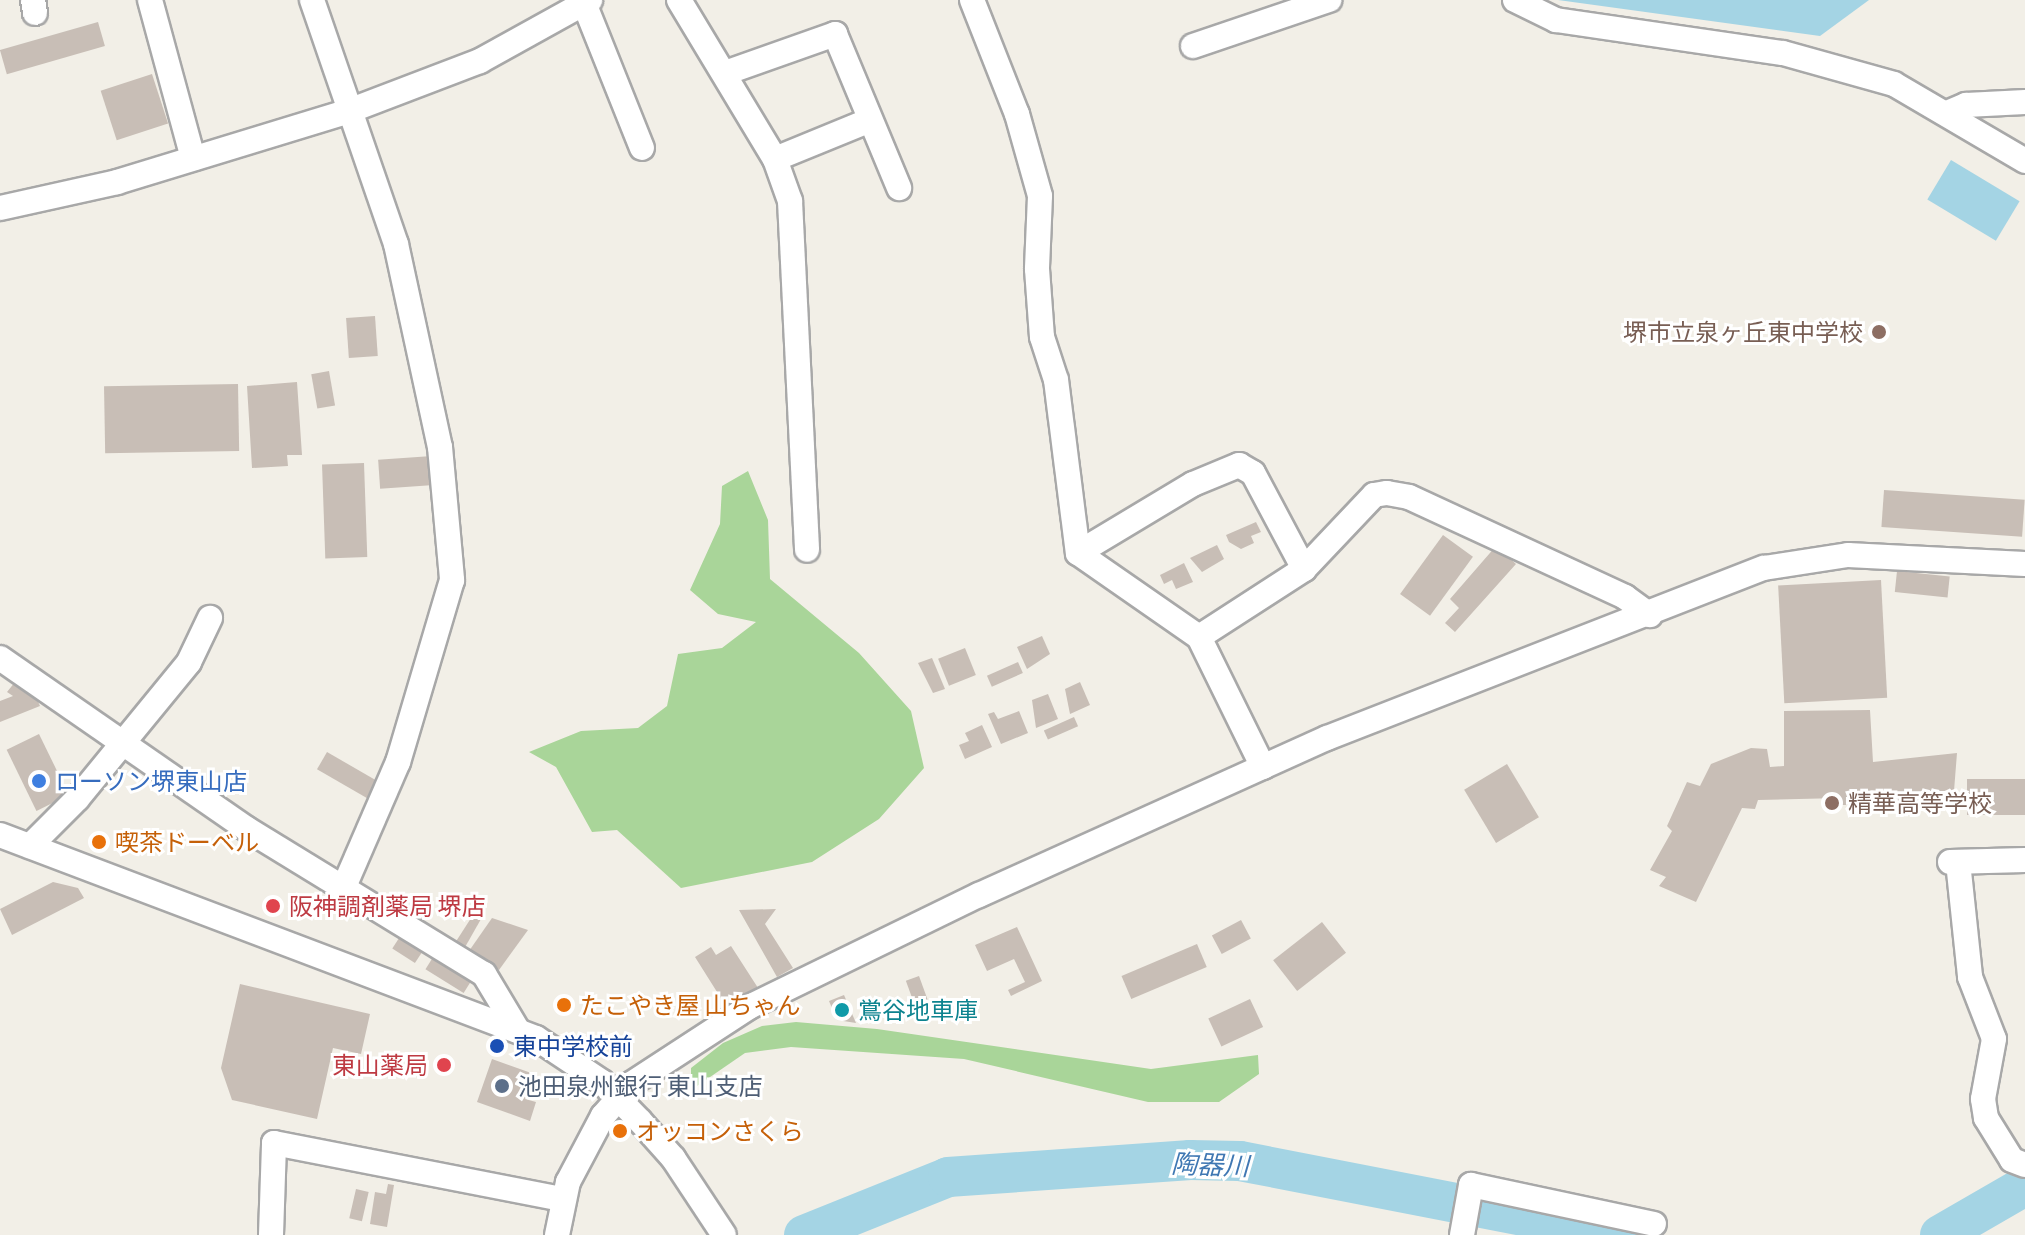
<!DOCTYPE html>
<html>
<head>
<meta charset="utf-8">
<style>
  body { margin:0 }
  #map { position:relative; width:2025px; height:1235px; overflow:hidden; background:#f2efe7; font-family:Commissioner,"Noto Sans JP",sans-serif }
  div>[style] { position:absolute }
  .forest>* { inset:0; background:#a9d599 }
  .water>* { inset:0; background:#a4d4e4; transform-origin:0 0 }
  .river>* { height:40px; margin:-20px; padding:0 20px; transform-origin:20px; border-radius:20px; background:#a4d4e4 }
  .building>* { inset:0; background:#c8beb6; transform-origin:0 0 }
  .roads { filter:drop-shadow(2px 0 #a8a8a8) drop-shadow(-2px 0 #a8a8a8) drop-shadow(0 2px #a8a8a8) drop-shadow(0 -2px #a8a8a8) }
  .minor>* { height:24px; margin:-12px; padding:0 12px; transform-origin:12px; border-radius:12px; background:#fff }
  .dots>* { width:22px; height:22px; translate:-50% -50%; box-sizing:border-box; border:4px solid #fff; border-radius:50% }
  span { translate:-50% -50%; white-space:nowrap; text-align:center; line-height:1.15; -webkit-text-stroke:6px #fff; paint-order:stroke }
  .education-label { font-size:24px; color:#785e54 }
  .right { translate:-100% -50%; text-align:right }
  .left { translate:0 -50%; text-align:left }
  .shop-label { font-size:24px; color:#366cbe }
  .food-label { font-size:24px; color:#c56008 }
  .health-label { font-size:24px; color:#be3a42 }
  .culture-label { font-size:24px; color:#0d838f }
  .transit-label { font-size:24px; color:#164399 }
  .service-label { font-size:24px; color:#4e5e75 }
  .water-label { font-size:26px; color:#4078b3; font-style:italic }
</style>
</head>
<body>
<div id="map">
  <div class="forest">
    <div style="clip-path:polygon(748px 471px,768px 520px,770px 579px,859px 653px,911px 711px,924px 768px,879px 819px,812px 862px,681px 888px,617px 830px,592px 832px,556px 767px,529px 752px,581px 731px,638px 728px,667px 706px,678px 654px,722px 648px,756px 622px,718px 614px,690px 590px,720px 524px,722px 486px)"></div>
    <div style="clip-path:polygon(796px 1022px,877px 1029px,1151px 1069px,1258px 1055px,1259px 1074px,1219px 1102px,1148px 1102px,964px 1059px,791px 1047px,745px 1053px,697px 1086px,691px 1082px,691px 1068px,723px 1043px,762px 1026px)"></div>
  </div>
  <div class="water">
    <div style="clip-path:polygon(1558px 0,1869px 0,1820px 36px)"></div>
    <div style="left:1951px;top:160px;width:80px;height:46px;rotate:31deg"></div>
  </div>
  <div class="river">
    <div style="left:804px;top:1235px;width:155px;rotate:-21.9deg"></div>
    <div style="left:948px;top:1177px;width:243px;rotate:-4deg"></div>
    <div style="left:1190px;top:1160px;width:50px;rotate:1.1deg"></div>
    <div style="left:1240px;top:1161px;width:387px;rotate:11deg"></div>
    <div style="left:1940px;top:1235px;width:98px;rotate:-30deg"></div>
  </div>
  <div class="building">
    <div style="left:98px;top:22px;width:25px;height:102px;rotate:74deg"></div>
    <div style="left:152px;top:74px;width:52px;height:54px;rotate:72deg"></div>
    <div style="left:375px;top:316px;width:40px;height:29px;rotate:86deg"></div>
    <div style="left:329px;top:371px;width:35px;height:18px;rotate:80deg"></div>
    <div style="clip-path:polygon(297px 382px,302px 455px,287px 455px,288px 466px,252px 468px,247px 386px)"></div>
    <div style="left:238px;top:384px;width:67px;height:134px;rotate:89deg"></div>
    <div style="left:432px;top:456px;width:29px;height:54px;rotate:86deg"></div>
    <div style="left:364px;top:463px;width:94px;height:42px;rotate:88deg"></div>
    <div style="left:1884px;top:490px;width:141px;height:37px;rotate:4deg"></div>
    <div style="clip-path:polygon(1256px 522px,1261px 532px,1251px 536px,1254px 543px,1241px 549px,1229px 542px,1226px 535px)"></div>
    <div style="left:1443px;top:535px;width:37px;height:73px;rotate:36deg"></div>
    <div style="clip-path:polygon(1217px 545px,1224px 559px,1202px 572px,1190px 558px)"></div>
    <div style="clip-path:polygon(1496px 546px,1516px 564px,1455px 632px,1445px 623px,1459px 608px,1450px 599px)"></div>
    <div style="clip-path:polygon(1184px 563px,1193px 582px,1176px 589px,1172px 580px,1164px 584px,1160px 575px)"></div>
    <div style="left:1897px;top:571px;width:53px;height:21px;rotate:6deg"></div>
    <div style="left:1881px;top:580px;width:118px;height:103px;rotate:87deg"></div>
    <div style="clip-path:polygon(1042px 636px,1050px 654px,1027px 669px,1017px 647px)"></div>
    <div style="left:965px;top:648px;width:29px;height:29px;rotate:68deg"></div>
    <div style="clip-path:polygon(932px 658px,945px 689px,933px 693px,918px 663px)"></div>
    <div style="left:1018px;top:662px;width:12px;height:34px;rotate:66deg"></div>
    <div style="clip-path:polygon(19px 677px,32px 688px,40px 706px,0 722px,0 701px,13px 696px,7px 692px)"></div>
    <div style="clip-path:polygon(1080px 682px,1090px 705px,1070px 714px,1065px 689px)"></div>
    <div style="clip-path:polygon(1048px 694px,1058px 719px,1036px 728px,1032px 700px)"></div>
    <div style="clip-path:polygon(1870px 710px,1873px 762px,1957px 753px,1954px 791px,1919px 792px,1920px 805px,1842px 805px,1840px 798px,1758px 800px,1755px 809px,1742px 808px,1696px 902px,1659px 886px,1666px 877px,1650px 870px,1672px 831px,1667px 826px,1687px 782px,1700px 786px,1711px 764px,1751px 748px,1767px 749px,1770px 767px,1784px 766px,1784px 711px)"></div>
    <div style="clip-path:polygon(1019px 711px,1028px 733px,1001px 744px,988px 714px,994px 712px,998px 719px)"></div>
    <div style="left:1074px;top:717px;width:10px;height:33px;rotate:66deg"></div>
    <div style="clip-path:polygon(982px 725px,992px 747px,965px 759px,959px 745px,969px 741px,965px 733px)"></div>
    <div style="left:39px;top:734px;width:68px;height:36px;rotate:64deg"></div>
    <div style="left:327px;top:752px;width:59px;height:20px;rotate:30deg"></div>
    <div style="left:1507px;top:764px;width:62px;height:50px;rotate:59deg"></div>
    <div style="left:2025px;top:779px;width:36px;height:58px;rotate:90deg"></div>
    <div style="clip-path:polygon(53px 882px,78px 888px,84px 898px,12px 935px,0 909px)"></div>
    <div style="clip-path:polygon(776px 909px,765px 924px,793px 968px,777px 977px,739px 910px)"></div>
    <div style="clip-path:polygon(473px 915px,481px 919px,464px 949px,455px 943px)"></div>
    <div style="clip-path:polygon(492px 918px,528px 930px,499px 970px,469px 951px)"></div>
    <div style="left:1241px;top:920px;width:21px;height:33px;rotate:62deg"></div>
    <div style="left:1322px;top:922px;width:39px;height:62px;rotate:52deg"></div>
    <div style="clip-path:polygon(1017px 927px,1042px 981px,1011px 996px,1008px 990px,1025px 982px,1014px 959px,987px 971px,975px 945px)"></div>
    <div style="left:401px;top:935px;width:27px;height:16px;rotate:33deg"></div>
    <div style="left:1197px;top:944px;width:25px;height:82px;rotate:67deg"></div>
    <div style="clip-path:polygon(731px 946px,760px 991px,729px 1011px,695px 957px,711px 947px,716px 955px)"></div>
    <div style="left:435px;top:954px;width:45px;height:18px;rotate:32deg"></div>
    <div style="left:919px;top:976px;width:37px;height:14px;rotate:70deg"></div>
    <div style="clip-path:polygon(240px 984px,370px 1014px,361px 1054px,333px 1048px,317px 1119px,232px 1100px,221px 1068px)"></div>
    <div style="clip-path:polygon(844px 995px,856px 1023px,837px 1020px,829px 1001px)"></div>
    <div style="left:1250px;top:999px;width:31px;height:46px;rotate:65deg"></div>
    <div style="clip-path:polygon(492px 1059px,534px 1074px,525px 1099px,536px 1102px,530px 1121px,477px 1102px)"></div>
    <div style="clip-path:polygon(388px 1184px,394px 1185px,387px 1227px,370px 1224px,375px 1192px,386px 1194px)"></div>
    <div style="left:356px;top:1189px;width:13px;height:30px;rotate:13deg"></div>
  </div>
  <div class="roads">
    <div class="minor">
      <div style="left:33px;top:0;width:13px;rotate:81deg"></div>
      <div style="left:150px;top:0;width:164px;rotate:74.8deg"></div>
      <div style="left:312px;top:0;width:258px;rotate:71deg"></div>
      <div style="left:396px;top:244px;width:208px;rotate:77.8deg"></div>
      <div style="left:440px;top:447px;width:134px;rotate:84.8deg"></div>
      <div style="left:452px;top:580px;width:190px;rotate:106.5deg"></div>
      <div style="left:398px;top:762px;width:136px;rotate:113.4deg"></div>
      <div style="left:679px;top:0;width:186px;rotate:58.9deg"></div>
      <div style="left:775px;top:159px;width:45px;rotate:70.3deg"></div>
      <div style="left:790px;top:201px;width:349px;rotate:87.2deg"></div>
      <div style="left:972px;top:0;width:123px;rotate:68.5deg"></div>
      <div style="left:1017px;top:114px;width:85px;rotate:74.3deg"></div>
      <div style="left:1040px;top:196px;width:73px;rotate:92.4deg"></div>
      <div style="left:1037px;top:269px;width:68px;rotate:85.8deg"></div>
      <div style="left:1042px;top:337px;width:45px;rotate:72deg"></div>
      <div style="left:1056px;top:380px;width:174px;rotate:82.8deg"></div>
      <div style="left:1078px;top:553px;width:147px;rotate:34.8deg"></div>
      <div style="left:1199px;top:637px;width:145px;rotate:63.8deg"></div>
      <div style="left:1515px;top:0;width:46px;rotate:26deg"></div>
      <div style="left:1556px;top:20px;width:229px;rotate:8.3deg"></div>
      <div style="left:1783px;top:53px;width:115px;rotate:15.6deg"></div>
      <div style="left:1894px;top:84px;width:152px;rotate:30.4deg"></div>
      <div style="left:584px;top:3px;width:156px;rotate:68.2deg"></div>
      <div style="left:1193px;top:46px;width:144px;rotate:-18.7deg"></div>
      <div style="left:725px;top:73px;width:117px;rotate:-19.5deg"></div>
      <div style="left:835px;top:34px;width:167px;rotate:67.4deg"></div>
      <div style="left:1947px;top:113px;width:21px;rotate:-23deg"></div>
      <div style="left:1966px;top:105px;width:59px;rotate:-2.9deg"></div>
      <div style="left:775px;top:159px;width:100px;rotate:-22.2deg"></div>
      <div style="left:0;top:208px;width:120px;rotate:-12.5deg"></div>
      <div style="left:117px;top:182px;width:243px;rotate:-17deg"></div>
      <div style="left:349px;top:111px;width:140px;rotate:-20.9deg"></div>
      <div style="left:480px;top:61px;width:126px;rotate:-29deg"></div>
      <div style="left:1078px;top:553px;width:134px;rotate:-31deg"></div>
      <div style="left:1193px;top:484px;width:50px;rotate:-22.4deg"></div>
      <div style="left:1239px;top:465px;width:16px;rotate:30deg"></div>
      <div style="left:1253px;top:473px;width:109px;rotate:62deg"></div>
      <div style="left:1199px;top:637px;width:125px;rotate:-32.9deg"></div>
      <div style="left:1304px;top:569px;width:102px;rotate:-46.6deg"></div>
      <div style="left:1374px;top:495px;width:13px;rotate:-9deg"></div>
      <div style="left:1387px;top:493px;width:22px;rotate:10deg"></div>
      <div style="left:1409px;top:497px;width:238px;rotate:24.8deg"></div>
      <div style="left:1625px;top:597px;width:31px;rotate:36deg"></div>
      <div style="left:0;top:658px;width:300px;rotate:34.7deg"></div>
      <div style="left:247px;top:829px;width:278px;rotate:31.5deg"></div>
      <div style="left:484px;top:974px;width:64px;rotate:59deg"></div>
      <div style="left:0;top:835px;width:573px;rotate:20.74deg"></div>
      <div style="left:536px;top:1038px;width:79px;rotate:33.7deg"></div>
      <div style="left:602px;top:1082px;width:54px;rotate:45.7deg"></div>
      <div style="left:640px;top:1121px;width:50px;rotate:48.3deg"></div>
      <div style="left:673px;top:1158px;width:92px;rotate:56.5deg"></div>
      <div style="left:30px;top:846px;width:66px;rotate:-45deg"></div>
      <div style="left:77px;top:799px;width:177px;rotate:-50.7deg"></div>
      <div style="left:189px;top:662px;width:49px;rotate:-64.5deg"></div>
      <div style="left:1950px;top:862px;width:75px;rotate:-1.5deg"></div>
      <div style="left:1958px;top:862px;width:116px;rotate:84deg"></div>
      <div style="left:1970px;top:977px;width:66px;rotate:68.8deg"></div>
      <div style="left:1994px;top:1039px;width:61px;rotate:100.4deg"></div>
      <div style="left:1983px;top:1099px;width:19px;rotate:81deg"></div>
      <div style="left:1986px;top:1118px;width:49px;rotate:58.2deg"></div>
      <div style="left:2012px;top:1160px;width:14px;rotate:21deg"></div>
      <div style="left:271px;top:1235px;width:92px;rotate:-88.1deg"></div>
      <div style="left:274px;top:1143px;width:293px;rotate:11deg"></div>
      <div style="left:557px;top:1235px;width:54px;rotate:-78.3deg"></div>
      <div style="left:568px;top:1182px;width:75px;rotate:-62.1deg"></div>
      <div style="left:603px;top:1116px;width:43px;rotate:-48.8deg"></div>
      <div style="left:631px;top:1084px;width:141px;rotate:-33.1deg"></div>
      <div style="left:749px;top:1007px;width:256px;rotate:-26deg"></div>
      <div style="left:979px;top:895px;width:382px;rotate:-24.3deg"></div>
      <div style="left:1327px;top:738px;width:469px;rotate:-21.3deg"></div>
      <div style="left:1764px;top:568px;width:85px;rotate:-8.8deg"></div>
      <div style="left:1848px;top:555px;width:177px;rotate:2.9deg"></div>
      <div style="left:1462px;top:1235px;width:51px;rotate:-79.8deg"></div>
      <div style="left:1471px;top:1185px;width:187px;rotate:12deg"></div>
    </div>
  </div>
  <div class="dots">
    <div style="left:1879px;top:332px;background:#8d6e63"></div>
    <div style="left:39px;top:781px;background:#3f7fe0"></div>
    <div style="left:1832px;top:803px;background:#8d6e63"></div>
    <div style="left:99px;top:842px;background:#e8710a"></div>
    <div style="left:273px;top:906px;background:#e0444e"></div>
    <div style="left:564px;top:1005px;background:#e8710a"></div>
    <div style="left:842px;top:1010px;background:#0f9aa8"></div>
    <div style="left:497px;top:1046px;background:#1a4fb4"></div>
    <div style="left:444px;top:1065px;background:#e0444e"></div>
    <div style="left:502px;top:1086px;background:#5c6f8a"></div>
    <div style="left:620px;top:1131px;background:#e8710a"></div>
  </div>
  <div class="education-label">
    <span class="right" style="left:1863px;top:332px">堺市立泉ヶ丘東中学校</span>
    <span class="left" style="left:1848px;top:803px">精華高等学校</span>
  </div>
  <div class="shop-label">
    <span class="left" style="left:55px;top:781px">ローソン堺東山店</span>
  </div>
  <div class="food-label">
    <span class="left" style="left:115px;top:842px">喫茶ドーベル</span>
    <span class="left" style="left:580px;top:1005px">たこやき屋 山ちゃん</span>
    <span class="left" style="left:636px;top:1131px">オッコンさくら</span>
  </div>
  <div class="health-label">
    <span class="left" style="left:289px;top:906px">阪神調剤薬局 堺店</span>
    <span class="right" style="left:428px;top:1065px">東山薬局</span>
  </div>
  <div class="culture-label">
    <span class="left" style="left:858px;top:1010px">鴬谷地車庫</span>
  </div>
  <div class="transit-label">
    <span class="left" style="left:513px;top:1046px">東中学校前</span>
  </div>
  <div class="service-label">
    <span class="left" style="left:518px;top:1086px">池田泉州銀行 東山支店</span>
  </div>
  <div class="water-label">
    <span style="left:1210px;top:1164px;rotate:2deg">陶器川</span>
  </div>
</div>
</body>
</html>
